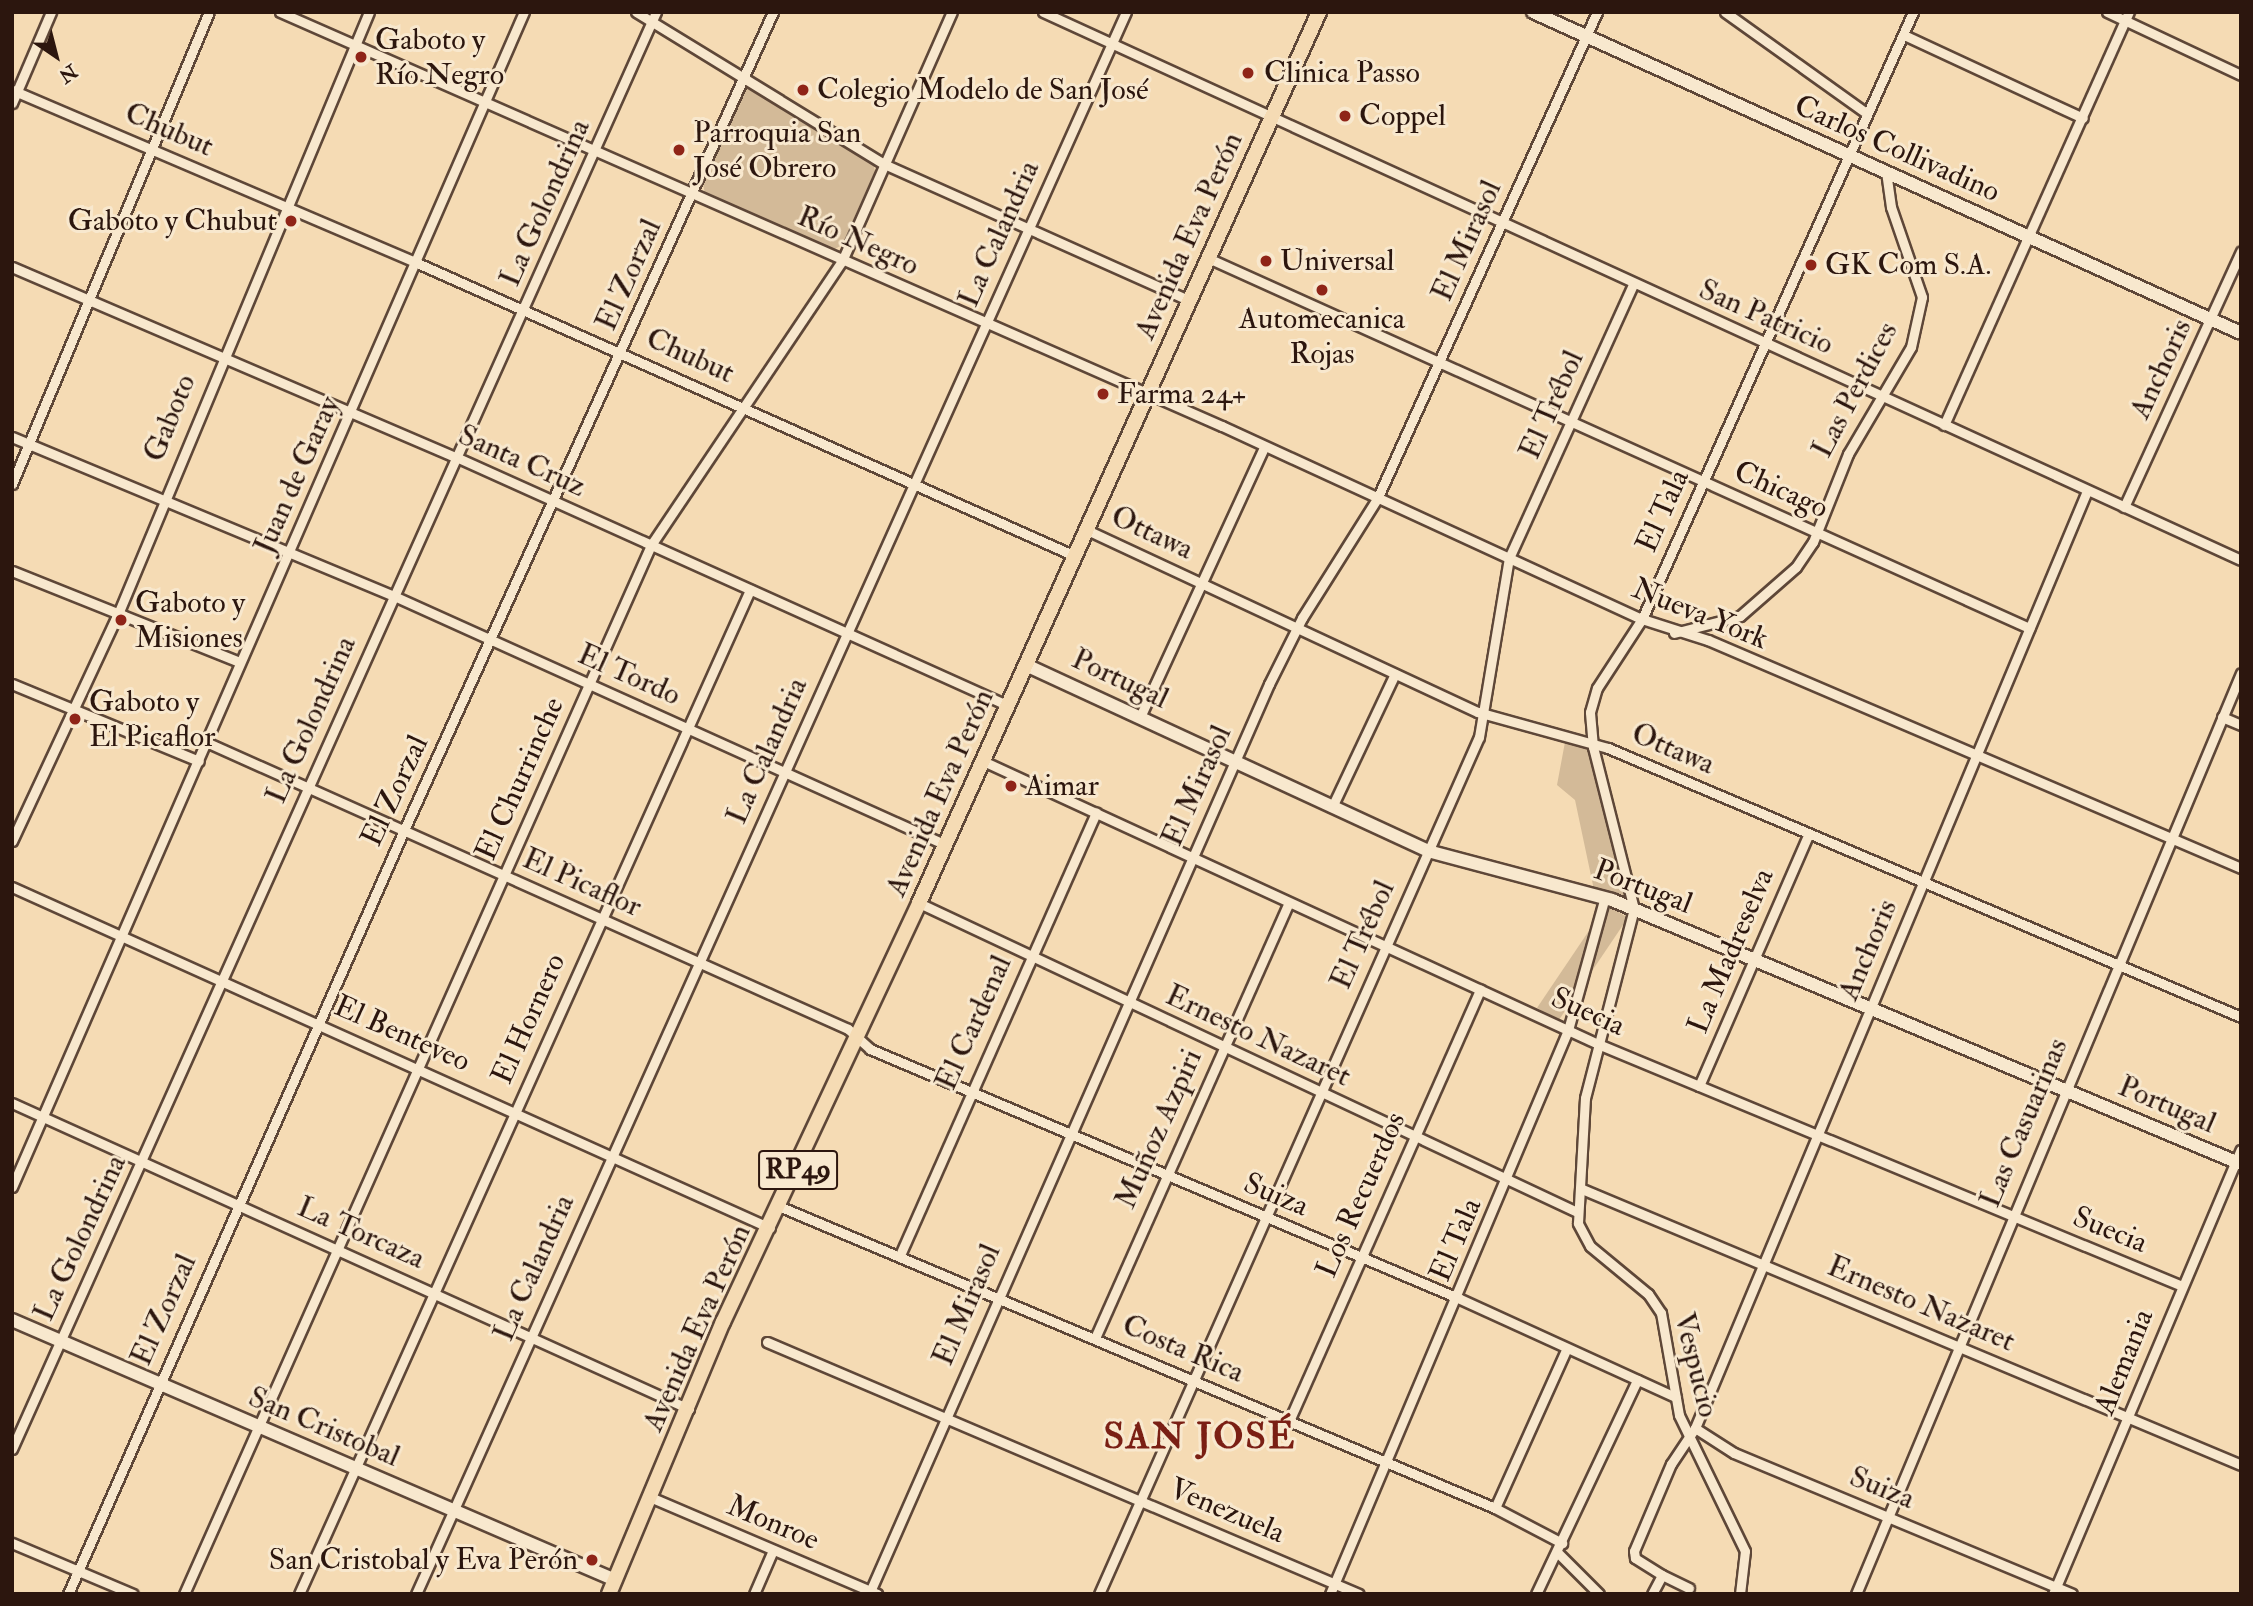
<!DOCTYPE html>
<html>
<head>
<meta charset="utf-8">
<style>
  body { margin:0 }
  #map { position:relative; width:2253px; height:1606px; overflow:hidden; background:#f5dbb4; font-family:"IM FELL Double Pica",serif }
  div>[style] { position:absolute }
  .green>* { inset:0; background:#d3ba98; transform-origin:0 0 }
  .roads { filter:drop-shadow(2px 0 #5e4738) drop-shadow(-2px 0 #5e4738) drop-shadow(0 2px #5e4738) drop-shadow(0 -2px #5e4738) }
  .street>* { height:9px; margin:-4.5px; padding:0 4.5px; transform-origin:4.5px; border-radius:4.5px; background:#f8e8ce }
  .secondary>* { height:12px; margin:-6px; padding:0 6px; transform-origin:6px; border-radius:6px; background:#f8e8ce }
  .primary>* { height:14px; margin:-7px; padding:0 7px; transform-origin:7px; border-radius:7px; background:#f5dbb4 }
  .dots>* { width:19px; height:19px; translate:-50% -50%; box-sizing:border-box; border:4px solid #f8e8ce; border-radius:50% }
  span { translate:-50% -50%; white-space:nowrap; text-align:center; line-height:1.15; -webkit-text-stroke:6px #f8e8ce; paint-order:stroke }
  .shield-label span { padding:2px 5px; background:#f8e8ce; border:2px solid; border-radius:5px; -webkit-text-stroke-width:0 }
  .shield-label { font-size:28px; color:#2c160e; font-weight:700 }
  .poi-label { font-size:30px; color:#2c160e }
  .left { translate:0 -50%; text-align:left }
  .right { translate:-100% -50%; text-align:right }
  .street-label { font-size:30px; color:#2c160e }
  .district-label { font-size:37px; color:#7a1f14; font-weight:700; letter-spacing:2px }
  .frame { position:absolute; inset:0; border:14px solid #2c160e; pointer-events:none }
  .north { position:absolute; left:21px; top:21px; width:70px; height:70px; -webkit-text-stroke:5px #f8e8ce; paint-order:stroke; rotate:145deg; font-size:19px; font-weight:700; line-height:28px; text-align:center; color:#2c160e }
  .north::after { content:''; display:block; margin:auto; width:24px; height:32px; background:#2c160e; clip-path:polygon(50% 0,100% 100%,50% 72%,0 100%) }
</style>
</head>
<body>
<div id="map">
  <div class="green">
    <div style="clip-path:polygon(747px 88px,873px 163px,875px 171px,842px 245px,833px 250px,705px 194px,703px 184px)"></div>
    <div style="clip-path:polygon(1565px 742px,1590px 750px,1628px 900px,1594px 890px,1575px 800px,1557px 785px)"></div>
    <div style="left:1607px;top:904px;width:25px;height:125px;rotate:34deg"></div>
  </div>
  <div class="roads">
    <div class="street">
      <div style="left:280px;top:12px;width:1029px;rotate:23.73deg"></div>
      <div style="left:1222px;top:426px;width:462px;rotate:24.7deg"></div>
      <div style="left:1642px;top:619px;width:69px;rotate:17.7deg"></div>
      <div style="left:1708px;top:640px;width:580px;rotate:23.16deg"></div>
      <div style="left:636px;top:12px;width:291px;rotate:31.5deg"></div>
      <div style="left:884px;top:164px;width:333px;rotate:24.1deg"></div>
      <div style="left:1043px;top:12px;width:1317px;rotate:24.58deg"></div>
      <div style="left:1725px;top:12px;width:173px;rotate:35.6deg"></div>
      <div style="left:2107px;top:12px;width:148px;rotate:25.2deg"></div>
      <div style="left:1904px;top:35px;width:197px;rotate:24.9deg"></div>
      <div style="left:12px;top:90px;width:438px;rotate:23.1deg"></div>
      <div style="left:415px;top:262px;width:723px;rotate:24.01deg"></div>
      <div style="left:12px;top:103px;width:99px;rotate:-66.8deg"></div>
      <div style="left:1208px;top:258px;width:901px;rotate:24.26deg"></div>
      <div style="left:12px;top:267px;width:483px;rotate:23.2deg"></div>
      <div style="left:456px;top:457px;width:606px;rotate:24.24deg"></div>
      <div style="left:1944px;top:425px;width:453px;rotate:-65.9deg"></div>
      <div style="left:12px;top:437px;width:414px;rotate:22.6deg"></div>
      <div style="left:394px;top:596px;width:606px;rotate:24.28deg"></div>
      <div style="left:12px;top:484px;width:511px;rotate:-67.35deg"></div>
      <div style="left:2124px;top:507px;width:281px;rotate:-65.4deg"></div>
      <div style="left:1087px;top:530px;width:431px;rotate:25deg"></div>
      <div style="left:1478px;top:712px;width:135px;rotate:15.5deg"></div>
      <div style="left:1608px;top:748px;width:688px;rotate:23.02deg"></div>
      <div style="left:12px;top:571px;width:245px;rotate:21.8deg"></div>
      <div style="left:1674px;top:633px;width:68px;rotate:-14.4deg"></div>
      <div style="left:1740px;top:616px;width:74px;rotate:-41.2deg"></div>
      <div style="left:1796px;top:567px;width:30px;rotate:-56deg"></div>
      <div style="left:1813px;top:542px;width:95px;rotate:-68.3deg"></div>
      <div style="left:1848px;top:454px;width:124px;rotate:-59.5deg"></div>
      <div style="left:1911px;top:347px;width:51px;rotate:-77.6deg"></div>
      <div style="left:1922px;top:297px;width:95px;rotate:-109deg"></div>
      <div style="left:1891px;top:207px;width:34px;rotate:-98deg"></div>
      <div style="left:12px;top:684px;width:202px;rotate:22.4deg"></div>
      <div style="left:1140px;top:717px;width:296px;rotate:-65.3deg"></div>
      <div style="left:2222px;top:717px;width:21px;rotate:23deg"></div>
      <div style="left:206px;top:742px;width:703px;rotate:24.09deg"></div>
      <div style="left:848px;top:1029px;width:30px;rotate:42deg"></div>
      <div style="left:870px;top:1049px;width:639px;rotate:22.95deg"></div>
      <div style="left:1458px;top:1298px;width:239px;rotate:24.5deg"></div>
      <div style="left:983px;top:761px;width:677px;rotate:24.71deg"></div>
      <div style="left:1598px;top:1044px;width:632px;rotate:22.51deg"></div>
      <div style="left:1332px;top:807px;width:147px;rotate:-64.7deg"></div>
      <div style="left:12px;top:841px;width:251px;rotate:-65deg"></div>
      <div style="left:118px;top:614px;width:652px;rotate:-67.37deg"></div>
      <div style="left:12px;top:887px;width:831px;rotate:24.22deg"></div>
      <div style="left:919px;top:903px;width:727px;rotate:25.15deg"></div>
      <div style="left:1699px;top:1086px;width:274px;rotate:-66.5deg"></div>
      <div style="left:12px;top:1103px;width:743px;rotate:24.32deg"></div>
      <div style="left:12px;top:1187px;width:1282px;rotate:-66.46deg"></div>
      <div style="left:1582px;top:1189px;width:714px;rotate:22.72deg"></div>
      <div style="left:781px;top:1207px;width:775px;rotate:22.86deg"></div>
      <div style="left:1495px;top:1508px;width:76px;rotate:27.6deg"></div>
      <div style="left:900px;top:1255px;width:484px;rotate:-66.1deg"></div>
      <div style="left:1095px;top:1338px;width:476px;rotate:-66deg"></div>
      <div style="left:767px;top:1342px;width:643px;rotate:23.06deg"></div>
      <div style="left:1289px;top:1421px;width:472px;rotate:-66.1deg"></div>
      <div style="left:1695px;top:1428px;width:1016px;rotate:-67.3deg"></div>
      <div style="left:12px;top:1449px;width:1575px;rotate:-65.86deg"></div>
      <div style="left:650px;top:1497px;width:247px;rotate:23.1deg"></div>
      <div style="left:1495px;top:1508px;width:175px;rotate:-65.8deg"></div>
      <div style="left:12px;top:1543px;width:131px;rotate:22.9deg"></div>
      <div style="left:1558px;top:1553px;width:58px;rotate:45deg"></div>
      <div style="left:1662px;top:1575px;width:30px;rotate:26deg"></div>
      <div style="left:68px;top:1594px;width:835px;rotate:-66.26deg"></div>
      <div style="left:404px;top:830px;width:897px;rotate:-65.72deg"></div>
      <div style="left:184px;top:1594px;width:1148px;rotate:-66deg"></div>
      <div style="left:651px;top:545px;width:342px;rotate:-56.1deg"></div>
      <div style="left:842px;top:261px;width:272px;rotate:-66.2deg"></div>
      <div style="left:299px;top:1594px;width:1101px;rotate:-65.81deg"></div>
      <div style="left:416px;top:1594px;width:1734px;rotate:-65.83deg"></div>
      <div style="left:754px;top:1594px;width:48px;rotate:-66.6deg"></div>
      <div style="left:869px;top:1594px;width:994px;rotate:-66.27deg"></div>
      <div style="left:1269px;top:684px;width:74px;rotate:-63.4deg"></div>
      <div style="left:1302px;top:618px;width:141px;rotate:-57.8deg"></div>
      <div style="left:1377px;top:499px;width:534px;rotate:-65.69deg"></div>
      <div style="left:1099px;top:1594px;width:937px;rotate:-66.09deg"></div>
      <div style="left:1479px;top:737px;width:181px;rotate:-80.5deg"></div>
      <div style="left:1509px;top:558px;width:300px;rotate:-65.6deg"></div>
      <div style="left:1330px;top:1594px;width:612px;rotate:-67.12deg"></div>
      <div style="left:1568px;top:1030px;width:138px;rotate:-74.5deg"></div>
      <div style="left:1536px;top:1594px;width:237px;rotate:-64.7deg"></div>
      <div style="left:1652px;top:1594px;width:21px;rotate:-62deg"></div>
      <div style="left:1662px;top:1575px;width:32px;rotate:-148deg"></div>
      <div style="left:1635px;top:1558px;width:7px;rotate:-98deg"></div>
      <div style="left:1634px;top:1551px;width:95px;rotate:-67deg"></div>
      <div style="left:1671px;top:1464px;width:43px;rotate:-56.3deg"></div>
      <div style="left:1695px;top:1428px;width:46px;rotate:32.7deg"></div>
      <div style="left:1734px;top:1453px;width:366px;rotate:22.6deg"></div>
      <div style="left:1740px;top:1594px;width:43px;rotate:-83.4deg"></div>
      <div style="left:1745px;top:1551px;width:151px;rotate:-115.9deg"></div>
      <div style="left:1679px;top:1415px;width:104px;rotate:-100deg"></div>
      <div style="left:1661px;top:1313px;width:23px;rotate:-124deg"></div>
      <div style="left:1648px;top:1294px;width:75px;rotate:-140.4deg"></div>
      <div style="left:1590px;top:1246px;width:26px;rotate:-118deg"></div>
      <div style="left:1578px;top:1223px;width:125px;rotate:-86.8deg"></div>
      <div style="left:1585px;top:1098px;width:195px;rotate:-75.5deg"></div>
      <div style="left:1634px;top:909px;width:167px;rotate:-104.2deg"></div>
      <div style="left:1593px;top:747px;width:35px;rotate:-95deg"></div>
      <div style="left:1590px;top:712px;width:25px;rotate:-74deg"></div>
      <div style="left:1597px;top:688px;width:82px;rotate:-56.9deg"></div>
      <div style="left:1642px;top:619px;width:665px;rotate:-65.94deg"></div>
      <div style="left:1856px;top:1594px;width:998px;rotate:-67.31deg"></div>
      <div style="left:2053px;top:1594px;width:482px;rotate:-67.1deg"></div>
    </div>
    <div class="secondary">
      <div style="left:1533px;top:12px;width:777px;rotate:24.39deg"></div>
      <div style="left:1026px;top:665px;width:443px;rotate:24.8deg"></div>
      <div style="left:1428px;top:851px;width:190px;rotate:14.9deg"></div>
      <div style="left:1612px;top:900px;width:682px;rotate:22.77deg"></div>
      <div style="left:12px;top:1320px;width:657px;rotate:23.32deg"></div>
    </div>
    <div class="primary">
      <div style="left:609px;top:1594px;width:295px;rotate:-67.3deg"></div>
      <div style="left:723px;top:1322px;width:463px;rotate:-64.9deg"></div>
      <div style="left:919px;top:903px;width:977px;rotate:-65.82deg"></div>
    </div>
  </div>
  <div class="dots">
    <div style="left:361px;top:57px;background:#8f2418"></div>
    <div style="left:1248px;top:73px;background:#8f2418"></div>
    <div style="left:803px;top:90px;background:#8f2418"></div>
    <div style="left:1345px;top:116px;background:#8f2418"></div>
    <div style="left:679px;top:150px;background:#8f2418"></div>
    <div style="left:291px;top:221px;background:#8f2418"></div>
    <div style="left:1266px;top:261px;background:#8f2418"></div>
    <div style="left:1811px;top:265px;background:#8f2418"></div>
    <div style="left:1322px;top:290px;background:#8f2418"></div>
    <div style="left:1103px;top:394px;background:#8f2418"></div>
    <div style="left:121px;top:620px;background:#8f2418"></div>
    <div style="left:75px;top:719px;background:#8f2418"></div>
    <div style="left:1011px;top:786px;background:#8f2418"></div>
    <div style="left:592px;top:1560px;background:#8f2418"></div>
  </div>
  <div class="shield-label">
    <span style="left:798px;top:1170px">RP49</span>
  </div>
  <div class="poi-label">
    <span class="left" style="left:375px;top:57px">Gaboto y<br>Río Negro</span>
    <span class="left" style="left:1264px;top:73px">Clinica Passo</span>
    <span class="left" style="left:817px;top:90px">Colegio Modelo de San José</span>
    <span class="left" style="left:1359px;top:116px">Coppel</span>
    <span class="left" style="left:693px;top:150px">Parroquia San<br>José Obrero</span>
    <span class="right" style="left:277px;top:221px">Gaboto y Chubut</span>
    <span class="left" style="left:1280px;top:261px">Universal</span>
    <span class="left" style="left:1825px;top:265px">GK Com S.A.</span>
    <span style="left:1322px;top:336px">Automecanica<br>Rojas</span>
    <span class="left" style="left:1117px;top:394px">Farma 24+</span>
    <span class="left" style="left:135px;top:620px">Gaboto y<br>Misiones</span>
    <span class="left" style="left:89px;top:719px">Gaboto y<br>El Picaflor</span>
    <span class="left" style="left:1025px;top:786px">Aimar</span>
    <span class="right" style="left:578px;top:1560px">San Cristobal y Eva Perón</span>
  </div>
  <div class="street-label">
    <span style="left:169px;top:130px;rotate:23deg">Chubut</span>
    <span style="left:1897px;top:149px;rotate:24deg">Carlos Collivadino</span>
    <span style="left:545px;top:203px;rotate:-66deg">La Golondrina</span>
    <span style="left:999px;top:234px;rotate:-66deg">La Calandria</span>
    <span style="left:1189px;top:236px;rotate:-66deg">Avenida Eva Perón</span>
    <span style="left:858px;top:241px;rotate:24deg">Río Negro</span>
    <span style="left:1467px;top:241px;rotate:-66deg">El Mirasol</span>
    <span style="left:629px;top:275px;rotate:-66deg">El Zorzal</span>
    <span style="left:1766px;top:317px;rotate:24deg">San Patricio</span>
    <span style="left:690px;top:356px;rotate:24deg">Chubut</span>
    <span style="left:2161px;top:369px;rotate:-65deg">Anchoris</span>
    <span style="left:1855px;top:390px;rotate:-62deg">Las Perdices</span>
    <span style="left:1552px;top:405px;rotate:-66deg">El Trébol</span>
    <span style="left:170px;top:418px;rotate:-68deg">Gaboto</span>
    <span style="left:522px;top:461px;rotate:24deg">Santa Cruz</span>
    <span style="left:297px;top:475px;rotate:-66deg">Juan de Garay</span>
    <span style="left:1781px;top:490px;rotate:24deg">Chicago</span>
    <span style="left:1663px;top:511px;rotate:-66deg">El Tala</span>
    <span style="left:1152px;top:533px;rotate:25deg">Ottawa</span>
    <span style="left:1700px;top:614px;rotate:22deg">Nueva York</span>
    <span style="left:629px;top:675px;rotate:24deg">El Tordo</span>
    <span style="left:1120px;top:679px;rotate:25deg">Portugal</span>
    <span style="left:311px;top:720px;rotate:-66deg">La Golondrina</span>
    <span style="left:1673px;top:749px;rotate:23deg">Ottawa</span>
    <span style="left:767px;top:751px;rotate:-66deg">La Calandria</span>
    <span style="left:520px;top:779px;rotate:-66deg">El Churrinche</span>
    <span style="left:1197px;top:786px;rotate:-66deg">El Mirasol</span>
    <span style="left:395px;top:791px;rotate:-65deg">El Zorzal</span>
    <span style="left:940px;top:793px;rotate:-66deg">Avenida Eva Perón</span>
    <span style="left:582px;top:883px;rotate:24deg">El Picaflor</span>
    <span style="left:1643px;top:887px;rotate:21deg">Portugal</span>
    <span style="left:1363px;top:935px;rotate:-66deg">El Trébol</span>
    <span style="left:1868px;top:950px;rotate:-67deg">Anchoris</span>
    <span style="left:1731px;top:951px;rotate:-67deg">La Madreselva</span>
    <span style="left:1588px;top:1012px;rotate:24deg">Suecia</span>
    <span style="left:529px;top:1019px;rotate:-66deg">El Hornero</span>
    <span style="left:974px;top:1023px;rotate:-66deg">El Cardenal</span>
    <span style="left:402px;top:1034px;rotate:24deg">El Benteveo</span>
    <span style="left:1258px;top:1036px;rotate:25deg">Ernesto Nazaret</span>
    <span style="left:2167px;top:1105px;rotate:23deg">Portugal</span>
    <span style="left:2024px;top:1123px;rotate:-67deg">Las Casuarinas</span>
    <span style="left:1159px;top:1129px;rotate:-66deg">Muñoz Azpiri</span>
    <span style="left:1276px;top:1195px;rotate:23deg">Suiza</span>
    <span style="left:1361px;top:1195px;rotate:-66deg">Los Recuerdos</span>
    <span style="left:2110px;top:1230px;rotate:22deg">Suecia</span>
    <span style="left:361px;top:1233px;rotate:24deg">La Torcaza</span>
    <span style="left:80px;top:1238px;rotate:-65deg">La Golondrina</span>
    <span style="left:1456px;top:1240px;rotate:-67deg">El Tala</span>
    <span style="left:534px;top:1268px;rotate:-66deg">La Calandria</span>
    <span style="left:1921px;top:1304px;rotate:23deg">Ernesto Nazaret</span>
    <span style="left:967px;top:1305px;rotate:-67deg">El Mirasol</span>
    <span style="left:164px;top:1310px;rotate:-66deg">El Zorzal</span>
    <span style="left:697px;top:1328px;rotate:-66deg">Avenida Eva Perón</span>
    <span style="left:1183px;top:1349px;rotate:23deg">Costa Rica</span>
    <span style="left:2124px;top:1362px;rotate:-68deg">Alemania</span>
    <span style="left:1696px;top:1365px;rotate:76deg">Vespucio</span>
    <span style="left:324px;top:1427px;rotate:23deg">San Cristobal</span>
    <span style="left:1882px;top:1488px;rotate:22deg">Suiza</span>
    <span style="left:1227px;top:1511px;rotate:23deg">Venezuela</span>
    <span style="left:773px;top:1523px;rotate:23deg">Monroe</span>
  </div>
  <div class="district-label">
    <span style="left:1200px;top:1437px">SAN JOSÉ</span>
  </div>
  <div class="frame"></div>
  <div class="north">N</div>
</div>
</body>
</html>
